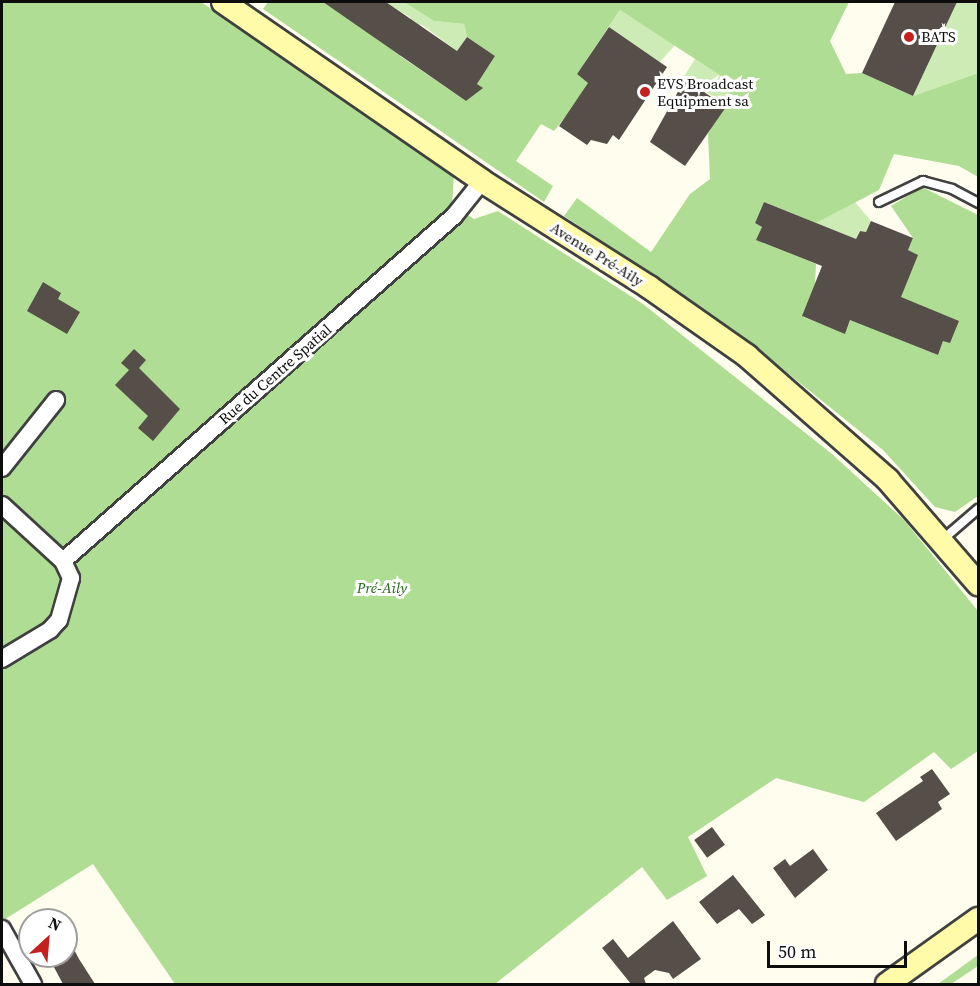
<!DOCTYPE html>
<html>
<head>
<meta charset="utf-8">
<style>
  body { margin:0 }
  #map { position:relative; width:980px; height:986px; overflow:hidden; background:#fffded; font-family:"Source Serif 4",serif }
  div>[style] { position:absolute }
  .green>* { inset:0; background:#cdebb4; transform-origin:0 0 }
  .forest>* { inset:0; background:#afdd93 }
  .building>* { inset:0; background:#564f49; transform-origin:0 0 }
  .roads { filter:drop-shadow(2px 0 #404040) drop-shadow(-2px 0 #404040) drop-shadow(0 2px #404040) drop-shadow(0 -2px #404040) }
  .lane>* { height:8px; margin:-4px; padding:0 4px; transform-origin:4px; border-radius:4px; background:#fff }
  .street>* { height:16px; margin:-8px; padding:0 8px; transform-origin:8px; border-radius:8px; background:#fff }
  .secondary>* { height:22px; margin:-11px; padding:0 11px; transform-origin:11px; border-radius:11px; background:#fffba8 }
  .dots>* { width:16px; height:16px; translate:-50% -50%; box-sizing:border-box; border:3px solid #fff; border-radius:50% }
  span { translate:-50% -50%; white-space:nowrap; text-align:center; line-height:1.15; -webkit-text-stroke:6px #fff; paint-order:stroke }
  .poi-label { font-size:15px; color:#0d0d0d }
  .left { translate:0 -50%; text-align:left }
  .street-label { font-size:15px; color:#0d0d0d }
  .park-label { font-size:15px; color:#25681a; font-style:italic }
  .frame { position:absolute; inset:0; border:3px solid #0d0d0d; pointer-events:none }
  .north { position:absolute; left:18px; top:908px; width:60px; height:60px; box-sizing:border-box; background:#fff; border:2px solid #9e9e9e; border-radius:50%; rotate:26deg; font-size:16px; font-weight:700; line-height:24px; text-align:center; color:#0d0d0d }
  .north::after { content:''; display:block; margin:auto; width:21px; height:27px; background:#c4211e; clip-path:polygon(50% 0,100% 100%,50% 72%,0 100%) }
  .scale { position:absolute; left:767px; top:941px; width:140px; height:27px; box-sizing:border-box; border:3px solid #0d0d0d; border-top:0; padding-left:8px; font-size:18px; line-height:21px; white-space:nowrap; color:#0d0d0d; -webkit-text-stroke:4px #fff; paint-order:stroke }
</style>
</head>
<body>
<div id="map">
  <div class="green">
    <div style="clip-path:polygon(386px 2px,404px 2px,434px 21px,464px 24px,467px 37px,457px 51px,421px 24px,417px 28px,409px 22px,411px 18px)"></div>
    <div style="clip-path:polygon(957px 2px,978px 2px,978px 73px,913px 96px)"></div>
    <div style="clip-path:polygon(620px 10px,675px 45px,660px 62px,609px 27px)"></div>
    <div style="left:695px;top:59px;width:49px;height:22px;rotate:32deg"></div>
    <div style="clip-path:polygon(855px 202px,871px 221px,866px 232px,859px 231px,853px 246px,816px 223px)"></div>
  </div>
  <div class="forest">
    <div style="clip-path:polygon(2px 2px,201px 2px,454px 174px,452px 205px,474px 219px,498px 211px,643px 304px,832px 454px,904px 520px,978px 611px,978px 751px,951px 769px,934px 752px,864px 802px,776px 778px,688px 837px,707px 876px,667px 900px,642px 867px,495px 984px,175px 984px,93px 864px,2px 921px)"></div>
    <div style="clip-path:polygon(268px 2px,323px 2px,391px 48px,404px 48px,400px 56px,466px 101px,482px 88px,477px 84px,495px 56px,467px 37px,464px 24px,434px 21px,404px 2px,849px 2px,830px 41px,846px 74px,862px 73px,913px 96px,978px 73px,978px 177px,959px 166px,894px 154px,879px 190px,816px 223px,764px 202px,755px 223px,762px 227px,757px 240px,816px 264px,815px 284px,803px 317px,845px 333px,853px 313px,866px 326px,938px 355px,943px 341px,898px 296px,917px 255px,908px 250px,913px 238px,891px 206px,922px 187px,978px 215px,978px 496px,955px 512px,935px 507px,883px 450px,734px 330px,564px 216px,577px 198px,651px 252px,690px 194px,710px 179px,708px 134px,735px 85px,620px 10px,577px 74px,591px 85px,554px 131px,541px 124px,516px 161px,553px 186px,544px 202px,263px 9px)"></div>
    <div style="clip-path:polygon(978px 955px,978px 966px,951px 984px,938px 984px)"></div>
  </div>
  <div class="building">
    <div style="clip-path:polygon(323px 2px,386px 2px,457px 51px,467px 37px,495px 56px,477px 84px,483px 88px,466px 101px)"></div>
    <div style="clip-path:polygon(895px 2px,957px 2px,913px 96px,862px 73px)"></div>
    <div style="clip-path:polygon(609px 27px,667px 67px,619px 140px,613px 135px,607px 144px,591px 140px,587px 145px,559px 126px,588px 83px,577px 74px)"></div>
    <div style="clip-path:polygon(685px 79px,726px 107px,685px 166px,650px 142px)"></div>
    <div style="clip-path:polygon(764px 202px,856px 239px,860px 231px,866px 232px,871px 221px,913px 238px,908px 250px,918px 255px,901px 297px,959px 321px,950px 343px,943px 341px,938px 355px,850px 320px,845px 334px,802px 316px,822px 266px,756px 240px,762px 227px,755px 223px)"></div>
    <div style="clip-path:polygon(43px 282px,61px 293px,58px 299px,80px 312px,67px 334px,27px 311px)"></div>
    <div style="clip-path:polygon(134px 349px,146px 360px,139px 368px,180px 409px,153px 441px,138px 428px,148px 416px,115px 385px,129px 370px,121px 363px)"></div>
    <div style="clip-path:polygon(932px 769px,950px 794px,938px 802px,942px 809px,896px 841px,876px 813px,923px 781px,920px 777px)"></div>
    <div style="left:712px;top:827px;width:22px;height:22px;rotate:54deg"></div>
    <div style="clip-path:polygon(813px 849px,828px 870px,795px 898px,773px 868px,785px 859px,790px 866px)"></div>
    <div style="clip-path:polygon(733px 875px,765px 915px,752px 924px,739px 909px,717px 924px,699px 902px)"></div>
    <div style="clip-path:polygon(673px 921px,701px 959px,673px 979px,669px 973px,655px 970px,644px 978px,646px 984px,631px 984px,602px 948px,613px 939px,628px 958px)"></div>
    <div style="clip-path:polygon(66px 934px,79px 959px,95px 984px,63px 984px,48px 956px,66px 956px)"></div>
  </div>
  <div class="roads">
    <div class="lane">
      <div style="left:879px;top:202px;width:49px;rotate:-25.5deg"></div>
      <div style="left:923px;top:181px;width:30px;rotate:15deg"></div>
      <div style="left:952px;top:189px;width:30px;rotate:28deg"></div>
      <div style="left:942px;top:540px;width:48px;rotate:-40.7deg"></div>
    </div>
    <div class="street">
      <div style="left:2px;top:468px;width:87px;rotate:-51.5deg"></div>
      <div style="left:2px;top:505px;width:83px;rotate:42.6deg"></div>
      <div style="left:63px;top:561px;width:19px;rotate:65deg"></div>
      <div style="left:71px;top:578px;width:44px;rotate:105.9deg"></div>
      <div style="left:59px;top:620px;width:13px;rotate:132deg"></div>
      <div style="left:50px;top:630px;width:56px;rotate:148.9deg"></div>
      <div style="left:63px;top:561px;width:521px;rotate:-41.42deg"></div>
      <div style="left:454px;top:216px;width:45px;rotate:-51.3deg"></div>
      <div style="left:2px;top:929px;width:63px;rotate:60.6deg"></div>
    </div>
    <div class="secondary">
      <div style="left:223px;top:2px;width:315px;rotate:34.6deg"></div>
      <div style="left:482px;top:181px;width:198px;rotate:32.4deg"></div>
      <div style="left:649px;top:287px;width:120px;rotate:35.1deg"></div>
      <div style="left:747px;top:356px;width:188px;rotate:41.3deg"></div>
      <div style="left:888px;top:480px;width:138px;rotate:49.1deg"></div>
      <div style="left:887px;top:984px;width:112px;rotate:-35.5deg"></div>
    </div>
  </div>
  <div class="dots">
    <div style="left:909px;top:37px;background:#c4211e"></div>
    <div style="left:645px;top:92px;background:#c4211e"></div>
  </div>
  <div class="poi-label">
    <span class="left" style="left:921px;top:37px">BATS</span>
    <span class="left" style="left:657px;top:92px">EVS Broadcast<br>Equipment sa</span>
  </div>
  <div class="street-label">
    <span style="left:597px;top:254px;rotate:32deg">Avenue Pré-Aily</span>
    <span style="left:275px;top:374px;rotate:-41deg">Rue du Centre Spatial</span>
  </div>
  <div class="park-label">
    <span style="left:382px;top:588px">Pré-Aily</span>
  </div>
  <div class="frame"></div>
  <div class="north">N</div>
  <div class="scale">50 m</div>
</div>
</body>
</html>
